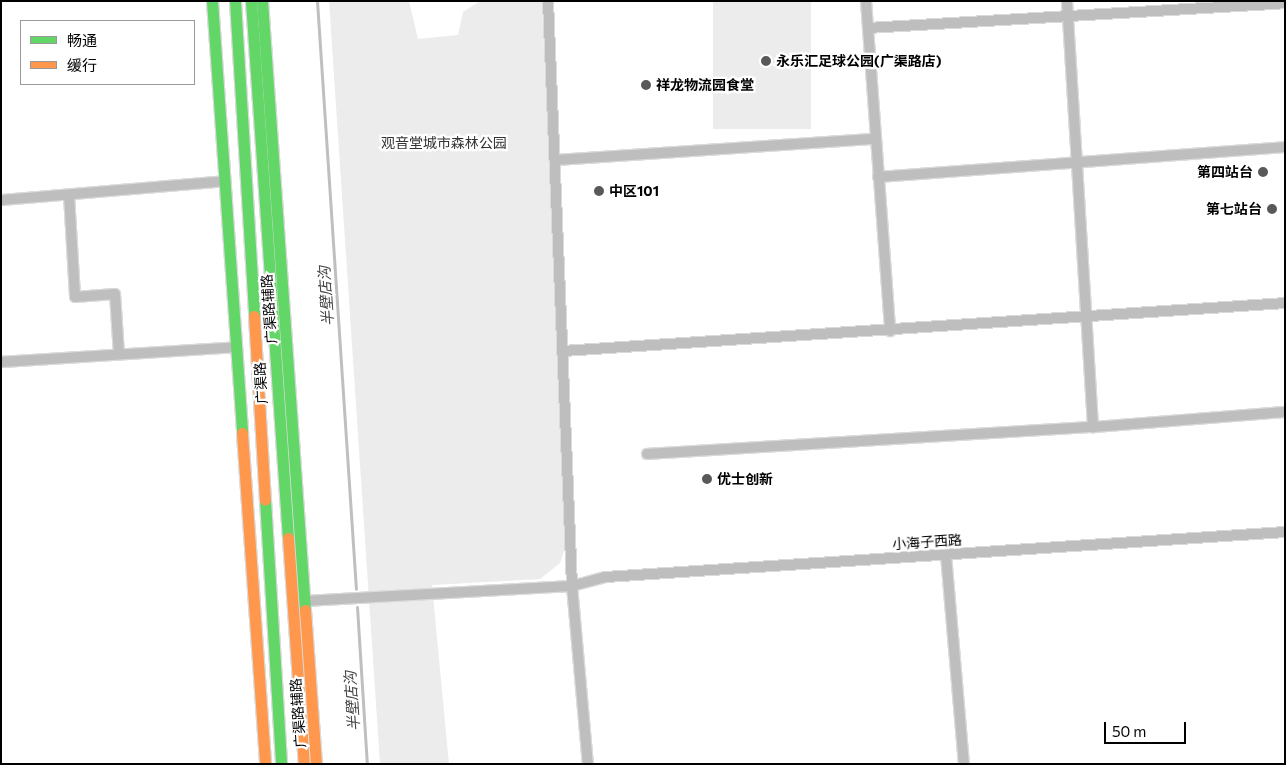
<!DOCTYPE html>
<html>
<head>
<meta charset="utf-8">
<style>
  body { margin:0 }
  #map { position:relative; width:1286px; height:765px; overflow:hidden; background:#fff; font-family:Commissioner,"Noto Sans SC",sans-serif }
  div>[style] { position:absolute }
  .green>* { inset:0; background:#ececec; transform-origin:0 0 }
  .stream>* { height:3px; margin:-1.5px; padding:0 1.5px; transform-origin:1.5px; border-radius:1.5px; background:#bfbfbf }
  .roads { filter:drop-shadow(1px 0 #dbdbdb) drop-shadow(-1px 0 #dbdbdb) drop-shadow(0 1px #dbdbdb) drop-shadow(0 -1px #dbdbdb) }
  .street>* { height:10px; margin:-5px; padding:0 5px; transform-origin:5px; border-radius:5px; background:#bebebe }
  .fast>* { height:11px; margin:-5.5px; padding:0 5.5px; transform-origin:5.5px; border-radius:5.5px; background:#63d668 }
  .slow>* { height:11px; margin:-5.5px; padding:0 5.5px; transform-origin:5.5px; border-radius:5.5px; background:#ff974d }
  .dots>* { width:14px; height:14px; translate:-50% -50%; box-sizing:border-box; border:2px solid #fff; border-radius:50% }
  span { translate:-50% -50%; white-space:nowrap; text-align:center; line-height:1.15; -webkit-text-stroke:4.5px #fff; paint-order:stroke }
  .poi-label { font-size:14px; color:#000; font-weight:700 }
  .left { translate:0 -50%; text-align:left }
  .right { translate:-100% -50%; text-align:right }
  .park-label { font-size:14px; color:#333 }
  .street-label { font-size:14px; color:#000 }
  .water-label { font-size:15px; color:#444; font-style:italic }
  .frame { position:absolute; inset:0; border:2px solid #000; pointer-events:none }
  .legend { position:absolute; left:20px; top:20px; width:175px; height:65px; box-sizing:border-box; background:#fff; border:1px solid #999; margin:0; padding:6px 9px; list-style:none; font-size:15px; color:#000 }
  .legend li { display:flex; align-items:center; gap:10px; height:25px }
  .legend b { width:25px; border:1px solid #999 }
  .scale { position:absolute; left:1104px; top:722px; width:82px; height:22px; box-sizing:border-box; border:2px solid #000; border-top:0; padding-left:6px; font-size:15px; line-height:18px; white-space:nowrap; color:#000; -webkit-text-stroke:4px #fff; paint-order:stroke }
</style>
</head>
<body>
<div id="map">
  <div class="green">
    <div style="clip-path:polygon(329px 1px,409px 1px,418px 39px,458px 35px,463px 12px,480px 1px,542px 1px,566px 545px,560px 563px,540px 579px,432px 585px,449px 764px,380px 764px)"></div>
    <div style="left:713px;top:1px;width:98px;height:128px"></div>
  </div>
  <div class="stream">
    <div style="left:317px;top:1px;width:589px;rotate:86.21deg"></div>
    <div style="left:357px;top:607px;width:157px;rotate:86.4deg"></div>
  </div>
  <div class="roads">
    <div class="street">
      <div style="left:548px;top:1px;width:585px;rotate:87.65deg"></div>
      <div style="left:572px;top:586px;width:179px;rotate:84.9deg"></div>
      <div style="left:866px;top:1px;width:331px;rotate:85.8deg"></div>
      <div style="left:1067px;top:1px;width:427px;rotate:86.5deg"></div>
      <div style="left:868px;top:28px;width:418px;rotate:-3.4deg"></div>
      <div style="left:556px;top:160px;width:320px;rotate:-3.8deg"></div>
      <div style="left:878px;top:177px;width:408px;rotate:-4.2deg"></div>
      <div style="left:69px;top:195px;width:102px;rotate:86.6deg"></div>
      <div style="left:75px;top:297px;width:40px;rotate:-4.3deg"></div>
      <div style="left:115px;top:294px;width:60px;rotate:86.2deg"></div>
      <div style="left:1px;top:200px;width:225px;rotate:-4.8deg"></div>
      <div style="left:563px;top:351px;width:724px;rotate:-3.8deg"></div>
      <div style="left:1px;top:362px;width:236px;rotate:-3.6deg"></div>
      <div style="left:647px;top:454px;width:447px;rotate:-3.5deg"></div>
      <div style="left:1093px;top:427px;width:193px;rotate:-4.5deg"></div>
      <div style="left:946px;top:555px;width:210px;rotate:85.1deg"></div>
      <div style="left:305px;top:601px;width:267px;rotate:-3.2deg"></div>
      <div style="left:572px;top:586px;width:35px;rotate:-15deg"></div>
      <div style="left:606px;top:577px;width:680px;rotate:-3.79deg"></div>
    </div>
    <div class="fast">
      <div style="left:212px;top:1px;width:433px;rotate:86deg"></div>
      <div style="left:235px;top:1px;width:316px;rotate:86.5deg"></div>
      <div style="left:251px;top:1px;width:538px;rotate:86.06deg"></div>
      <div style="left:262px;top:1px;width:611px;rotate:85.96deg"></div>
      <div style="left:265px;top:500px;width:264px;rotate:86.5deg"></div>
    </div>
    <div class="slow">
      <div style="left:254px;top:316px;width:184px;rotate:86.6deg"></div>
      <div style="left:242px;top:433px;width:332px;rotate:86deg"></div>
      <div style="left:288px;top:538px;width:227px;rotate:86deg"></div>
      <div style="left:305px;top:610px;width:154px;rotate:85.9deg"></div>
    </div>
  </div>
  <div class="dots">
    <div style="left:766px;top:61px;background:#595959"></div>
    <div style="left:646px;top:85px;background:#595959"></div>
    <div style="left:1263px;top:172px;background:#595959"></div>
    <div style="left:599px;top:191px;background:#595959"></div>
    <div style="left:1272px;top:209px;background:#595959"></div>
    <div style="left:707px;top:479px;background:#595959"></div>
  </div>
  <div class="poi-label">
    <span class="left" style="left:776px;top:61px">永乐汇足球公园(广渠路店)</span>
    <span class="left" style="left:656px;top:85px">祥龙物流园食堂</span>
    <span class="right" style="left:1253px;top:172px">第四站台</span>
    <span class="left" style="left:609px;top:191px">中区101</span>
    <span class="right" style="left:1262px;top:209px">第七站台</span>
    <span class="left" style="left:717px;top:479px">优士创新</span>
  </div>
  <div class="park-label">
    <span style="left:444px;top:143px">观音堂城市森林公园</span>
  </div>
  <div class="street-label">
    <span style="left:269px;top:309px;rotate:-94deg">广渠路辅路</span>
    <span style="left:261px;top:383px;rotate:-93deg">广渠路</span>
    <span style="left:927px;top:542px;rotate:-4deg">小海子西路</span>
    <span style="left:298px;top:713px;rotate:-94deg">广渠路辅路</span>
  </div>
  <div class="water-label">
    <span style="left:326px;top:296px;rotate:-94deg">半壁店沟</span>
    <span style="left:352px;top:701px;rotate:-94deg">半壁店沟</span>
  </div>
  <div class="frame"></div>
  <ul class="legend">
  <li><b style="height:6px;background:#63d668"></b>畅通</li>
  <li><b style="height:6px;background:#ff974d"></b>缓行</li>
  </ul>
  <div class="scale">50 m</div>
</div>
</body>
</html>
